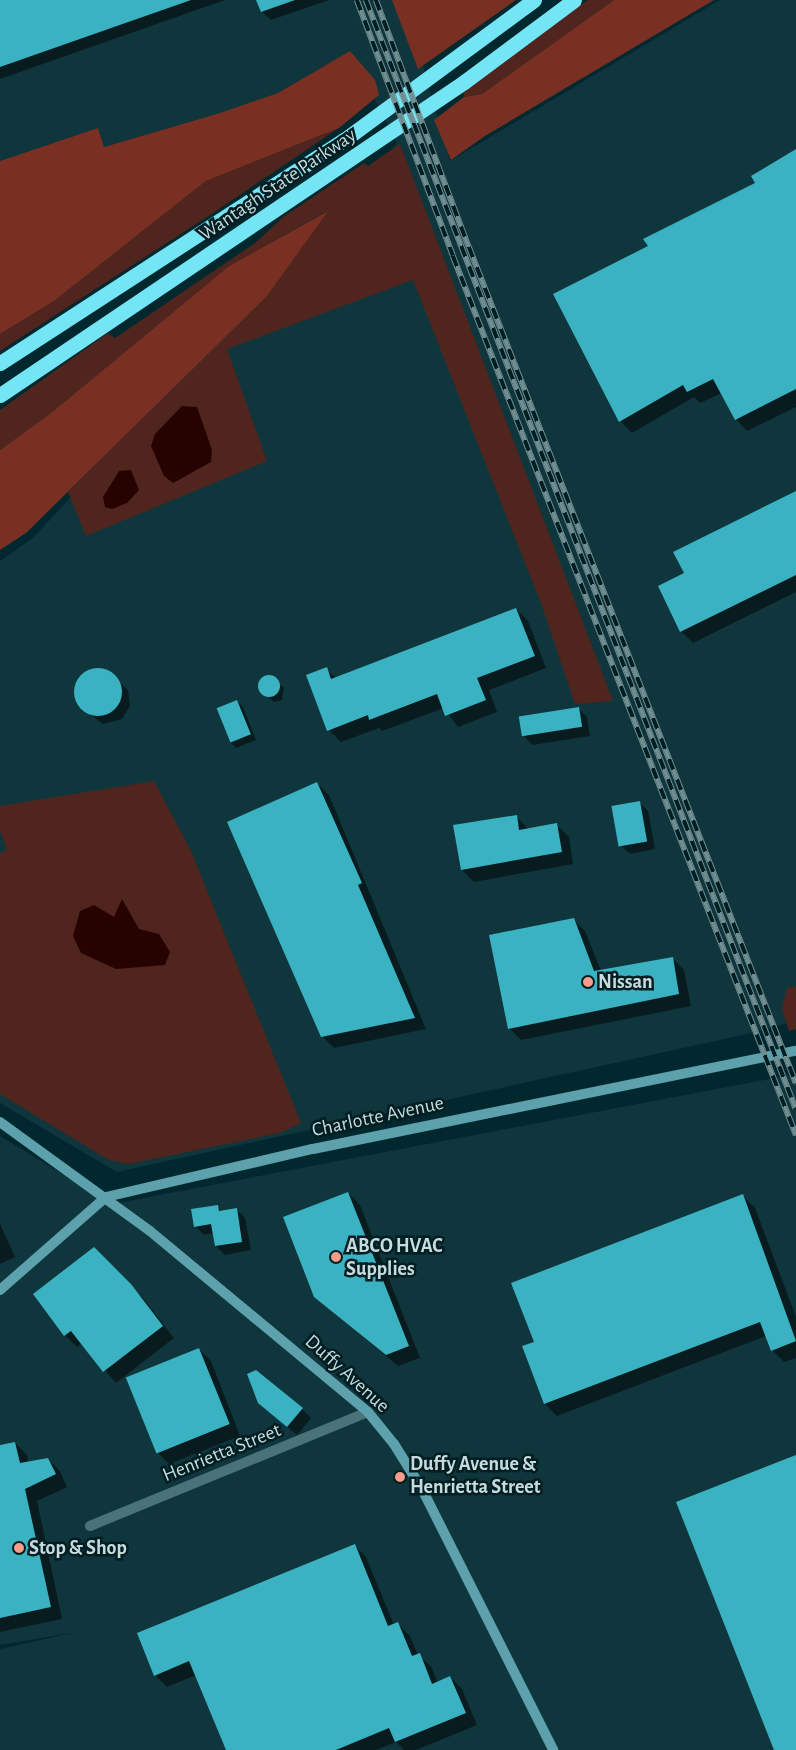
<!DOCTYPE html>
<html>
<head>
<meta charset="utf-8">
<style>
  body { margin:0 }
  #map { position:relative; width:796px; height:1750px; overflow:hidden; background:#00282e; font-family:"Alegreya Sans",sans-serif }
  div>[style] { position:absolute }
  .built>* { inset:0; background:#0f363c }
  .green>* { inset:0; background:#50251d }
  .forest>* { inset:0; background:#793022 }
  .water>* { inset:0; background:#260300 }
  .shadow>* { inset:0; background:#0007 }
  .building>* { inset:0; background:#3bb2c2; transform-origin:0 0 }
  .round { border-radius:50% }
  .street>* { height:10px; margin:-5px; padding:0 5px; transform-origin:5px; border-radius:5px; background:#497379 }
  .secondary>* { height:10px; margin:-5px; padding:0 5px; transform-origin:5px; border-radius:5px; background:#5ca1ab }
  .highway>* { height:15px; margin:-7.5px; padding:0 7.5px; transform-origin:7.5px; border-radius:7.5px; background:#74e5f5 }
  .rail>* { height:5.5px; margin-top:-2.75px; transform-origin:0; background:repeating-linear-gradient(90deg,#011e22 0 11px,#708d91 0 22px); box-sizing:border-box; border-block:1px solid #708d91 }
  .dots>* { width:14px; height:14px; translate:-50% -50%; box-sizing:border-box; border:2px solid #011e22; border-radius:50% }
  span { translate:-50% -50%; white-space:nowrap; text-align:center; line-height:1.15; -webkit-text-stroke:5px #011e22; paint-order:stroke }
  .street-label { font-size:20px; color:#c7dbde }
  .poi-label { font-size:20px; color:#c7dbde; font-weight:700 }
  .left { translate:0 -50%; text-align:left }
</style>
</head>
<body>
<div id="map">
  <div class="built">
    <div style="clip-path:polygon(0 0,396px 0,421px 59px,450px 161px,720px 0,796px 0,796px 1023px,795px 1021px,747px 1034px,117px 1172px,0 1103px,0 561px,33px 538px,397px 143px,350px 51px,278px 93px,220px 113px,104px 147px,98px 128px,0 161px)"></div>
    <div style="clip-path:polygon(796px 1074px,796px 1750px,0 1750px,0 1649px,77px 1632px,0 1645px,0 1136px,112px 1204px)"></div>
  </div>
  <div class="green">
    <div style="clip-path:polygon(588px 0,614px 0,482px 94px,464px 97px,463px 90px)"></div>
    <div style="clip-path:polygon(339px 128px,207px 217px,0 351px,0 334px,54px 301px,206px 181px)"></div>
    <div style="clip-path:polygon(400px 144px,613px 701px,575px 704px,542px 606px,413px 280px,227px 349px,267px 461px,86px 536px,68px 492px,267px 296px,327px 211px,229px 266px,51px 413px,0 450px,0 410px,108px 333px,115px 338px,255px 243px,283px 217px,364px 163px,368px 166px)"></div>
    <div style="clip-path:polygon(154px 781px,191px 851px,301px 1123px,280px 1133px,128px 1164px,109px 1160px,0 1094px,0 853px,7px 850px,0 831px,0 806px)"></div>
    <div style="clip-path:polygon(796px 986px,796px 1029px,789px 1031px,782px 1009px,787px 988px)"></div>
  </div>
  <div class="forest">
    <div style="clip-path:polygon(392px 0,516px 0,418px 69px)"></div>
    <div style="clip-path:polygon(614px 0,714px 0,485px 136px,451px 160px,434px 120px,464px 97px,482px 94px)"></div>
    <div style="clip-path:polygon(350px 51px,375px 80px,379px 95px,339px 128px,206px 181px,54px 301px,0 334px,0 161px,98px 128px,104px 147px,220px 113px,278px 93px)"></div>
    <div style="clip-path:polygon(328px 211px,267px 296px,26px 533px,0 550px,0 450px,51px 413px,229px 266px)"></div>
  </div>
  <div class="water">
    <div style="clip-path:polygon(182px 406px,197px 407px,212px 450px,211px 462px,173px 483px,164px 476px,151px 446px,155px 434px)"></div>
    <div style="clip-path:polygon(131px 470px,139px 490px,127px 503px,112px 509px,105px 507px,103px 497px,119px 471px)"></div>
    <div style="clip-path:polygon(122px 899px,139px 929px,159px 934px,170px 952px,165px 965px,116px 969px,81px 953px,73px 936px,80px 911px,94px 905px,114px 917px)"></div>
  </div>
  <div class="shadow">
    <div style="clip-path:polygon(0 0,225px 0,0 79px)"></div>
    <div style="clip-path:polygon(258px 0,329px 0,271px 20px,262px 12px)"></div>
    <div style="clip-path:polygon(796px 150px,796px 407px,747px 431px,736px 419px,722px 393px,700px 403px,694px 397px,632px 433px,620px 421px,649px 246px,756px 184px)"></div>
    <div style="clip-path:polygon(796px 492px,796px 592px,693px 643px,681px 631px,686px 574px)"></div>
    <div style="clip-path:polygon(516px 609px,528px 621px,546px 668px,489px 690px,497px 712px,458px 727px,444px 708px,382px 731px,379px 728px,341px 742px,329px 730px,326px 669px,336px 678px)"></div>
    <div style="clip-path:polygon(105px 670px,128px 690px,130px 706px,122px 719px,103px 724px,80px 707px,75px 691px,83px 675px,89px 671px)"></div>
    <div style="clip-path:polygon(266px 677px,284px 687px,282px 700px,274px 702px,260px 689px,260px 683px)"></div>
    <div style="clip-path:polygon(237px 701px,243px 707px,256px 740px,236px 748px,230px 742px)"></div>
    <div style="clip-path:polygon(578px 708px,587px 717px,590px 736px,532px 745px,524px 736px)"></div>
    <div style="clip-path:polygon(317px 783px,329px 795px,426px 1029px,334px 1048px,322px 1036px)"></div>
    <div style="clip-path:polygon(639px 802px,648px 811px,655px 849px,630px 854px,621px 846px)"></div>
    <div style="clip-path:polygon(516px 816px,529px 830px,557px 825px,569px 837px,573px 864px,474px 882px,462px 870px)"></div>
    <div style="clip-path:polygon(573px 919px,585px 931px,601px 971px,672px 958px,684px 970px,691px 1006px,521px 1040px,509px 1028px)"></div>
    <div style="clip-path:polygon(348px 1193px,360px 1205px,420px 1358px,398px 1366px,315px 1297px)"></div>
    <div style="clip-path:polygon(743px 1196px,755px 1208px,796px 1317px,796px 1358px,784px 1362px,772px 1350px,766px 1336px,557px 1416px,545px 1404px,535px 1342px)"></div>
    <div style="clip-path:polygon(217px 1206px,222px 1211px,236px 1209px,245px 1218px,251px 1250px,225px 1255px,216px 1246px,214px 1233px,204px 1235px,195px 1226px)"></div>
    <div style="clip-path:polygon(0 1224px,15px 1257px,0 1264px)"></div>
    <div style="clip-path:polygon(93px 1248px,143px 1298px,174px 1338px,116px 1383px,82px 1343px,77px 1347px,65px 1335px)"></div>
    <div style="clip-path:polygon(199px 1349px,211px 1361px,240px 1436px,169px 1464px,157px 1452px)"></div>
    <div style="clip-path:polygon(259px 1403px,302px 1409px,311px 1418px,297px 1435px)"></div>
    <div style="clip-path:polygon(15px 1443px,27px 1455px,28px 1463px,48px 1459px,60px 1471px,67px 1487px,37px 1501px,62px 1619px,0 1632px,0 1446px)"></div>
    <div style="clip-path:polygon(354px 1545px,366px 1557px,394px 1625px,398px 1624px,410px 1636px,418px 1655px,431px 1666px,438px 1683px,450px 1677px,462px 1689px,477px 1725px,416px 1750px,404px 1750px,396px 1742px,376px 1750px,227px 1750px,196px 1675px,167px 1687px,155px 1675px)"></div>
  </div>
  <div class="building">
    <div style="clip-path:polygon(0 0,191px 0,0 67px)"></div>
    <div style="clip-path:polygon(256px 0,295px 0,261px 12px)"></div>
    <div style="clip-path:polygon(796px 149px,796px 389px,735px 420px,713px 379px,687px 392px,683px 385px,619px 422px,553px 294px,648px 246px,643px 239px,755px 183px,751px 176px)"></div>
    <div style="clip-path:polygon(796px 491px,796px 575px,680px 632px,658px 586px,684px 573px,673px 552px)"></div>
    <div style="clip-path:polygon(516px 608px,535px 656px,477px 678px,486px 700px,445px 716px,437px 694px,369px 720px,368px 715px,327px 731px,306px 675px,327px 667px,331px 679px)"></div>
    <div class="round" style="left:74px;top:668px;width:48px;height:48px"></div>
    <div class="round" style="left:258px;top:675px;width:22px;height:22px"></div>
    <div style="left:237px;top:700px;width:37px;height:22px;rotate:68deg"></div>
    <div style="left:579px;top:707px;width:20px;height:61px;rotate:81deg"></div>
    <div style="clip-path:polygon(317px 782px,362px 883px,358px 885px,415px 1018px,321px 1037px,227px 822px)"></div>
    <div style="left:640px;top:801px;width:41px;height:29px;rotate:80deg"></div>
    <div style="clip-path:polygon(517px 815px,519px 830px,557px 823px,562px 852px,461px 870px,453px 825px)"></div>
    <div style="clip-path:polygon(574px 918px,594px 971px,673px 957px,679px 994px,508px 1029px,489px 935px)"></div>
    <div style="clip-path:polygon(348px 1192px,409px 1346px,386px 1355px,314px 1297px,283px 1217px)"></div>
    <div style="clip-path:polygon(743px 1194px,796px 1341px,771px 1351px,760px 1322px,544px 1404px,522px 1346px,534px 1342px,511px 1283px)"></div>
    <div style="clip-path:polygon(218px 1205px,219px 1211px,237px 1208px,242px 1242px,215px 1246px,211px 1224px,194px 1227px,191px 1209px)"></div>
    <div style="clip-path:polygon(94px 1247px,131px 1284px,163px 1326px,103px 1372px,71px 1331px,64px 1336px,33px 1294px)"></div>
    <div style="left:199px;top:1348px;width:82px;height:79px;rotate:68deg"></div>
    <div style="clip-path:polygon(256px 1370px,303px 1408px,287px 1427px,258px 1403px,247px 1374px)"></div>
    <div style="clip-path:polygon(15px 1442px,20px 1463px,48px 1458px,56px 1474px,25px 1489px,51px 1607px,0 1618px,0 1445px)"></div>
    <div style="clip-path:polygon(796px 1455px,796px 1750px,774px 1750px,676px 1502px)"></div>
    <div style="clip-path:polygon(355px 1544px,388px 1626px,398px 1622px,412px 1656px,420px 1653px,432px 1684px,450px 1676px,466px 1713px,395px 1742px,389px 1728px,336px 1750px,226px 1750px,189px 1661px,154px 1676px,137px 1633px)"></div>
  </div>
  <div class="street">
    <div style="left:90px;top:1526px;width:300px;rotate:-22.3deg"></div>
  </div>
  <div class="secondary">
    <div style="left:0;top:1122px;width:185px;rotate:36deg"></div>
    <div style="left:150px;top:1231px;width:283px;rotate:39.7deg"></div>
    <div style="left:368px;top:1412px;width:41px;rotate:50.9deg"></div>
    <div style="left:394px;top:1444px;width:53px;rotate:58.1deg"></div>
    <div style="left:422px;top:1489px;width:292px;rotate:63.3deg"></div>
    <div style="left:0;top:1290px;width:141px;rotate:-41.3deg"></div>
    <div style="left:106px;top:1197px;width:212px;rotate:-13.1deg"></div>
    <div style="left:313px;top:1149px;width:493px;rotate:-11.5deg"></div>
  </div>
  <div class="highway">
    <div style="left:0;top:363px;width:410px;rotate:-33deg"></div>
    <div style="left:344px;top:140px;width:236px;rotate:-36.4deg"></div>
    <div style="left:0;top:395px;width:560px;rotate:-34deg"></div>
    <div style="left:464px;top:82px;width:137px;rotate:-36.7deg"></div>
  </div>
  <div class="rail">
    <div style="left:357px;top:0;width:273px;rotate:69.4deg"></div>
    <div style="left:453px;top:256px;width:944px;rotate:68.68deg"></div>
    <div style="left:366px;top:0;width:1189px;rotate:68.81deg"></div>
    <div style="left:376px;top:0;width:264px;rotate:69.4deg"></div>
    <div style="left:469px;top:247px;width:898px;rotate:68.64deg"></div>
  </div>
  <div class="dots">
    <div style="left:588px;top:982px;background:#f49d8b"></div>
    <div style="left:336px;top:1257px;background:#f49d8b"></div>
    <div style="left:400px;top:1477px;background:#f49d8b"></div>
    <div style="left:19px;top:1548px;background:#f49d8b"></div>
  </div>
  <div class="street-label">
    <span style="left:278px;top:185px;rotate:-34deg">Wantagh State Parkway</span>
    <span style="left:378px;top:1117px;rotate:-12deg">Charlotte Avenue</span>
    <span style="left:347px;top:1374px;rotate:42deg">Duffy Avenue</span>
    <span style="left:222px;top:1453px;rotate:-22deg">Henrietta Street</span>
  </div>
  <div class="poi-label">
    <span class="left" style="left:598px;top:982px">Nissan</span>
    <span class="left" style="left:346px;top:1258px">ABCO HVAC<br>Supplies</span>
    <span class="left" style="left:410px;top:1476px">Duffy Avenue &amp;<br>Henrietta Street</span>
    <span class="left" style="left:29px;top:1548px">Stop &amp; Shop</span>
  </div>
</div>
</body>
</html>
